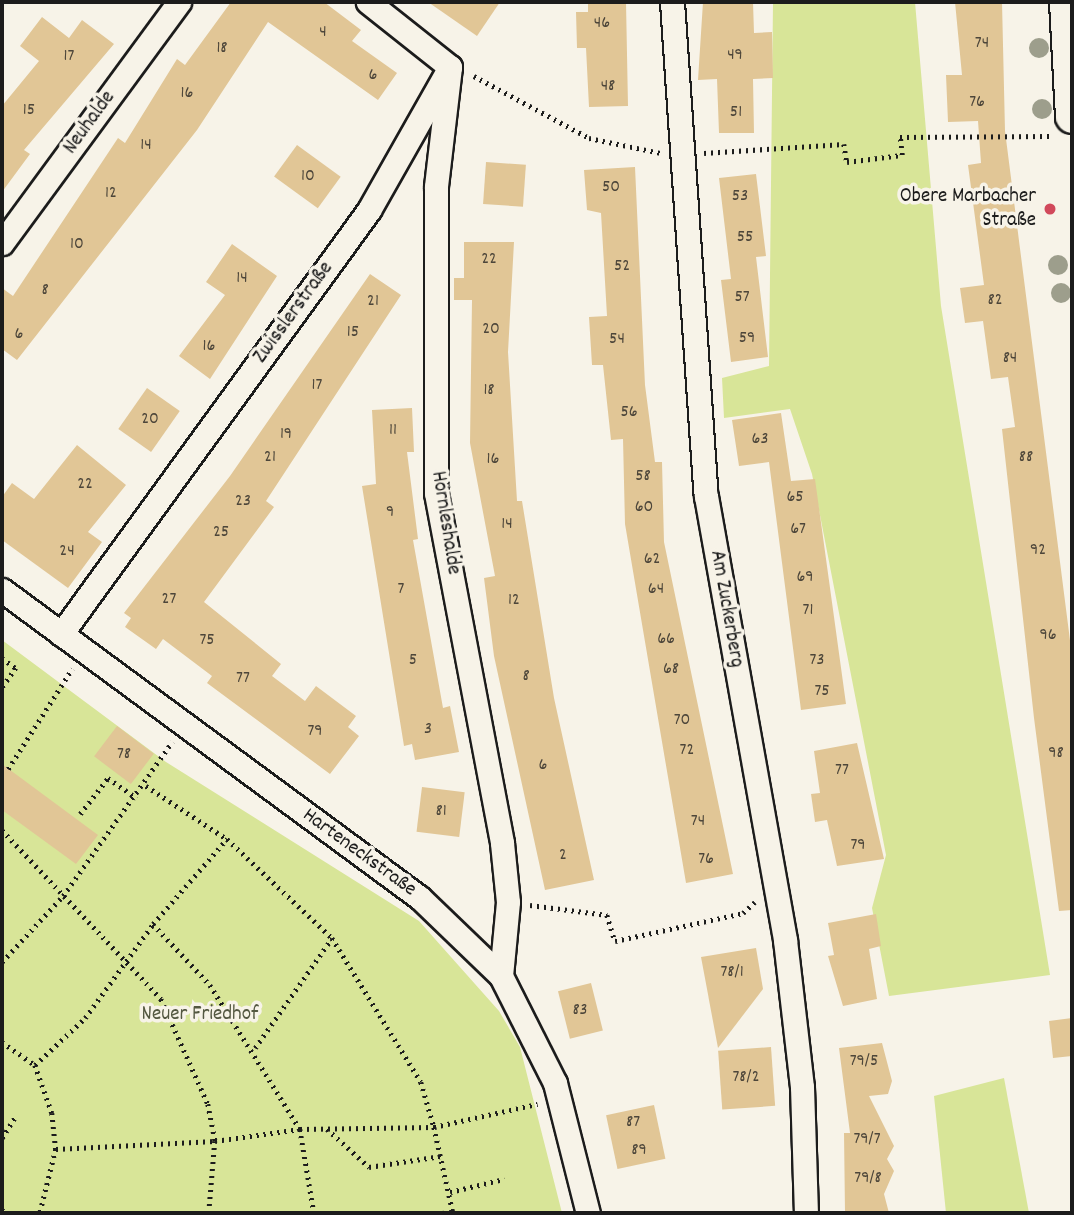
<!DOCTYPE html>
<html>
<head>
<meta charset="utf-8">
<style>
  body { margin:0 }
  #map { position:relative; width:1074px; height:1215px; overflow:hidden; background:#f7f3e8; font-family:Dekko,sans-serif }
  div>[style] { position:absolute }
  .green>* { inset:0; background:#d8e598 }
  .building>* { inset:0; background:#e1c696; transform-origin:0 0 }
  .path>* { height:4.5px; margin-top:-2.25px; transform-origin:0; background:repeating-linear-gradient(90deg,#1c1c1c 0 2px,transparent 0 7px) }
  .roads { filter:drop-shadow(2px 0 #1c1c1c) drop-shadow(-2px 0 #1c1c1c) drop-shadow(0 2px #1c1c1c) drop-shadow(0 -2px #1c1c1c) }
  .street>* { height:23px; margin:-11.5px; padding:0 11.5px; transform-origin:11.5px; border-radius:11.5px; background:#f7f3e8 }
  .secondary>* { height:32px; margin:-16px; padding:0 16px; transform-origin:16px; border-radius:16px; background:#f7f3e8 }
  .trees>* { width:20px; height:20px; margin:-10px; border-radius:50%; background:#9d9e8c }
  .dots>* { width:19px; height:19px; translate:-50% -50%; box-sizing:border-box; border:4px solid #f7f3e8; border-radius:50% }
  span { translate:-50% -50%; white-space:nowrap; text-align:center; line-height:1.15; -webkit-text-stroke:7px #f7f3e8; paint-order:stroke }
  .number-label { font-size:18px; color:#4d463a }
  .number-label span { -webkit-text-stroke-width:0 }
  .street-label { font-size:21px; color:#1c1c1c }
  .poi-label { font-size:21px; color:#1c1c1c }
  .right { translate:-100% -50%; text-align:right }
  .park-label { font-size:21px; color:#545841 }
  .frame { position:absolute; inset:0; border:4px solid #1c1c1c; pointer-events:none }
</style>
</head>
<body>
<div id="map">
  <div class="green">
    <div style="clip-path:polygon(773px 2px,915px 2px,941px 306px,1050px 975px,889px 996px,872px 908px,886px 855px,812px 474px,790px 409px,724px 418px,722px 378px,769px 366px)"></div>
    <div style="clip-path:polygon(2px 640px,166px 762px,419px 921px,499px 1011px,520px 1047px,562px 1213px,2px 1213px)"></div>
    <div style="clip-path:polygon(1004px 1078px,1029px 1213px,946px 1213px,934px 1096px)"></div>
  </div>
  <div class="building">
    <div style="clip-path:polygon(231px 2px,324px 2px,361px 30px,352px 41px,397px 73px,378px 100px,268px 22px,197px 130px,17px 360px,2px 349px,2px 288px,13px 296px,118px 138px,125px 143px,177px 59px,185px 65px)"></div>
    <div style="clip-path:polygon(428px 2px,500px 2px,477px 36px)"></div>
    <div style="clip-path:polygon(588px 2px,626px 2px,628px 106px,589px 107px,586px 48px,577px 48px,576px 12px,588px 12px)"></div>
    <div style="clip-path:polygon(703px 2px,753px 2px,754px 33px,772px 32px,773px 78px,753px 79px,754px 133px,719px 133px,717px 79px,698px 80px)"></div>
    <div style="clip-path:polygon(955px 2px,1002px 2px,1005px 131px,1072px 656px,1072px 910px,1059px 911px,1034px 718px,1002px 429px,1015px 427px,1008px 377px,991px 379px,983px 321px,965px 323px,960px 288px,984px 285px,968px 165px,981px 163px,978px 121px,948px 122px,946px 75px,962px 75px)"></div>
    <div style="clip-path:polygon(42px 17px,69px 38px,82px 20px,114px 44px,24px 150px,30px 154px,2px 192px,2px 106px,39px 61px,20px 46px)"></div>
    <div style="left:297px;top:145px;width:54px;height:39px;rotate:36deg"></div>
    <div style="left:486px;top:162px;width:40px;height:42px;rotate:4deg"></div>
    <div style="clip-path:polygon(635px 167px,645px 385px,655px 462px,662px 462px,664px 542px,733px 874px,686px 883px,625px 524px,623px 439px,611px 440px,603px 365px,592px 365px,589px 317px,607px 316px,601px 213px,587px 210px,584px 170px)"></div>
    <div style="clip-path:polygon(756px 174px,766px 256px,756px 257px,768px 357px,731px 362px,721px 280px,731px 279px,719px 178px)"></div>
    <div style="clip-path:polygon(464px 242px,514px 242px,508px 352px,517px 501px,522px 501px,554px 698px,594px 880px,545px 890px,494px 656px,484px 578px,495px 576px,470px 443px,472px 300px,454px 300px,454px 278px,464px 278px)"></div>
    <div style="clip-path:polygon(232px 244px,277px 276px,210px 379px,179px 356px,225px 295px,206px 282px)"></div>
    <div style="clip-path:polygon(370px 274px,401px 295px,266px 501px,274px 507px,204px 602px,281px 664px,272px 676px,305px 701px,316px 686px,356px 716px,348px 727px,359px 736px,330px 774px,207px 683px,212px 676px,163px 639px,156px 649px,125px 627px,131px 618px,124px 613px,230px 476px)"></div>
    <div style="left:147px;top:388px;width:40px;height:50px;rotate:35deg"></div>
    <div style="clip-path:polygon(412px 408px,414px 452px,407px 452px,418px 539px,413px 540px,443px 708px,450px 706px,459px 752px,415px 760px,412px 744px,404px 746px,362px 486px,376px 484px,372px 410px)"></div>
    <div style="clip-path:polygon(781px 413px,791px 481px,815px 479px,846px 704px,801px 710px,769px 462px,739px 466px,732px 420px)"></div>
    <div style="clip-path:polygon(77px 445px,126px 485px,88px 532px,102px 542px,68px 588px,2px 540px,2px 497px,12px 483px,34px 499px)"></div>
    <div style="left:117px;top:726px;width:46px;height:38px;rotate:37deg"></div>
    <div style="clip-path:polygon(857px 743px,884px 859px,837px 866px,827px 820px,815px 822px,811px 794px,820px 793px,814px 751px)"></div>
    <div style="clip-path:polygon(2px 764px,98px 835px,76px 864px,2px 810px)"></div>
    <div style="left:422px;top:787px;width:43px;height:45px;rotate:7deg"></div>
    <div style="clip-path:polygon(876px 914px,881px 946px,869px 949px,877px 999px,843px 1006px,828px 956px,834px 955px,828px 923px)"></div>
    <div style="clip-path:polygon(756px 948px,763px 989px,718px 1048px,701px 957px)"></div>
    <div style="left:591px;top:983px;width:49px;height:34px;rotate:76deg"></div>
    <div style="clip-path:polygon(1072px 1018px,1072px 1056px,1053px 1058px,1049px 1021px)"></div>
    <div style="clip-path:polygon(882px 1043px,892px 1081px,888px 1094px,869px 1096px,894px 1146px,887px 1159px,894px 1171px,884px 1194px,889px 1213px,845px 1213px,844px 1133px,850px 1133px,839px 1048px)"></div>
    <div style="left:771px;top:1047px;width:59px;height:53px;rotate:86deg"></div>
    <div style="left:654px;top:1105px;width:55px;height:49px;rotate:78deg"></div>
  </div>
  <div class="path">
    <div style="left:474px;top:76px;width:131px;rotate:28.3deg"></div>
    <div style="left:589px;top:138px;width:74px;rotate:11.8deg"></div>
    <div style="left:704px;top:153px;width:140px;rotate:-3.7deg"></div>
    <div style="left:844px;top:144px;width:18px;rotate:81deg"></div>
    <div style="left:847px;top:162px;width:55px;rotate:-7.3deg"></div>
    <div style="left:902px;top:155px;width:18px;rotate:-96deg"></div>
    <div style="left:900px;top:137px;width:150px;rotate:-0.4deg"></div>
    <div style="left:2px;top:658px;width:17px;rotate:36deg"></div>
    <div style="left:16px;top:668px;width:24px;rotate:125deg"></div>
    <div style="left:8px;top:769px;width:119px;rotate:-57.4deg"></div>
    <div style="left:146px;top:786px;width:97px;rotate:33.2deg"></div>
    <div style="left:227px;top:839px;width:144px;rotate:43.3deg"></div>
    <div style="left:332px;top:938px;width:169px;rotate:58.3deg"></div>
    <div style="left:421px;top:1082px;width:47px;rotate:73.9deg"></div>
    <div style="left:434px;top:1127px;width:106px;rotate:-12.6deg"></div>
    <div style="left:80px;top:814px;width:46px;rotate:-52.1deg"></div>
    <div style="left:108px;top:778px;width:35px;rotate:35deg"></div>
    <div style="left:2px;top:830px;width:232px;rotate:46.7deg"></div>
    <div style="left:161px;top:999px;width:115px;rotate:65.9deg"></div>
    <div style="left:208px;top:1104px;width:38px;rotate:79deg"></div>
    <div style="left:215px;top:1141px;width:72px;rotate:94.8deg"></div>
    <div style="left:530px;top:905px;width:78px;rotate:7.4deg"></div>
    <div style="left:607px;top:915px;width:27px;rotate:73deg"></div>
    <div style="left:615px;top:941px;width:131px;rotate:-12.3deg"></div>
    <div style="left:743px;top:913px;width:16px;rotate:-43deg"></div>
    <div style="left:153px;top:924px;width:83px;rotate:46.9deg"></div>
    <div style="left:210px;top:985px;width:170px;rotate:58deg"></div>
    <div style="left:300px;top:1129px;width:85px;rotate:80.5deg"></div>
    <div style="left:2px;top:962px;width:90px;rotate:-47.3deg"></div>
    <div style="left:63px;top:896px;width:189px;rotate:-54.7deg"></div>
    <div style="left:2px;top:1042px;width:40px;rotate:34.9deg"></div>
    <div style="left:35px;top:1065px;width:51px;rotate:70.5deg"></div>
    <div style="left:52px;top:1113px;width:36px;rotate:84deg"></div>
    <div style="left:56px;top:1149px;width:66px;rotate:104deg"></div>
    <div style="left:255px;top:1048px;width:134px;rotate:-55deg"></div>
    <div style="left:35px;top:1065px;width:69px;rotate:-43.2deg"></div>
    <div style="left:85px;top:1018px;width:116px;rotate:-54.1deg"></div>
    <div style="left:153px;top:924px;width:113px;rotate:-49deg"></div>
    <div style="left:327px;top:1129px;width:57px;rotate:42.1deg"></div>
    <div style="left:369px;top:1167px;width:73px;rotate:-8.7deg"></div>
    <div style="left:2px;top:1138px;width:25px;rotate:-58deg"></div>
    <div style="left:56px;top:1149px;width:159px;rotate:-2.9deg"></div>
    <div style="left:215px;top:1141px;width:86px;rotate:-8deg"></div>
    <div style="left:300px;top:1129px;width:134px;rotate:-0.9deg"></div>
    <div style="left:434px;top:1127px;width:88px;rotate:77.5deg"></div>
    <div style="left:450px;top:1192px;width:56px;rotate:-13.5deg"></div>
    <div style="left:2px;top:1210px;width:6px;rotate:31deg"></div>
    <div style="left:442px;top:1213px;width:11px;rotate:-5deg"></div>
  </div>
  <div class="roads">
    <div class="street">
      <div style="left:672px;top:2px;width:495px;rotate:86.1deg"></div>
      <div style="left:706px;top:496px;width:451px;rotate:79.9deg"></div>
      <div style="left:785px;top:940px;width:148px;rotate:83.4deg"></div>
      <div style="left:802px;top:1087px;width:126px;rotate:88.2deg"></div>
      <div style="left:450px;top:67px;width:121px;rotate:96.7deg"></div>
      <div style="left:436px;top:187px;width:306px;rotate:90deg"></div>
      <div style="left:436px;top:493px;width:356px;rotate:79.3deg"></div>
      <div style="left:502px;top:843px;width:59px;rotate:84.2deg"></div>
      <div style="left:508px;top:902px;width:74px;rotate:95.4deg"></div>
      <div style="left:2px;top:243px;width:299px;rotate:-53.7deg"></div>
      <div style="left:2px;top:590px;width:519px;rotate:36.38deg"></div>
      <div style="left:420px;top:898px;width:112px;rotate:43.9deg"></div>
      <div style="left:501px;top:976px;width:120px;rotate:63.2deg"></div>
      <div style="left:555px;top:1083px;width:134px;rotate:75.8deg"></div>
      <div style="left:61px;top:634px;width:524px;rotate:-54deg"></div>
      <div style="left:369px;top:210px;width:164px;rotate:-60.5deg"></div>
      <div style="left:450px;top:67px;width:105px;rotate:-141.6deg"></div>
    </div>
    <div class="secondary">
      <div style="left:1066px;top:2px;width:115px;rotate:87deg"></div>
    </div>
  </div>
  <div class="trees">
    <div style="left:1039px;top:48px"></div>
    <div style="left:1042px;top:109px"></div>
    <div style="left:1058px;top:265px"></div>
    <div style="left:1061px;top:293px"></div>
  </div>
  <div class="dots">
    <div style="left:1050px;top:209px;background:#d1495b"></div>
  </div>
  <div class="number-label">
    <span style="left:602px;top:24px">46</span>
    <span style="left:323px;top:33px">4</span>
    <span style="left:982px;top:44px">74</span>
    <span style="left:222px;top:49px">18</span>
    <span style="left:735px;top:56px">49</span>
    <span style="left:69px;top:57px">17</span>
    <span style="left:373px;top:76px">6</span>
    <span style="left:608px;top:87px">48</span>
    <span style="left:187px;top:94px">16</span>
    <span style="left:977px;top:103px">76</span>
    <span style="left:29px;top:111px">15</span>
    <span style="left:736px;top:113px">51</span>
    <span style="left:146px;top:146px">14</span>
    <span style="left:308px;top:177px">10</span>
    <span style="left:611px;top:188px">50</span>
    <span style="left:111px;top:194px">12</span>
    <span style="left:740px;top:197px">53</span>
    <span style="left:745px;top:238px">55</span>
    <span style="left:77px;top:245px">10</span>
    <span style="left:489px;top:260px">22</span>
    <span style="left:622px;top:267px">52</span>
    <span style="left:242px;top:279px">14</span>
    <span style="left:45px;top:291px">8</span>
    <span style="left:742px;top:298px">57</span>
    <span style="left:995px;top:301px">82</span>
    <span style="left:373px;top:302px">21</span>
    <span style="left:491px;top:330px">20</span>
    <span style="left:353px;top:333px">15</span>
    <span style="left:19px;top:335px">6</span>
    <span style="left:747px;top:339px">59</span>
    <span style="left:617px;top:340px">54</span>
    <span style="left:209px;top:347px">16</span>
    <span style="left:1010px;top:359px">84</span>
    <span style="left:317px;top:386px">17</span>
    <span style="left:489px;top:391px">18</span>
    <span style="left:629px;top:413px">56</span>
    <span style="left:150px;top:420px">20</span>
    <span style="left:393px;top:431px">11</span>
    <span style="left:286px;top:435px">19</span>
    <span style="left:760px;top:440px">63</span>
    <span style="left:270px;top:458px">21</span>
    <span style="left:1026px;top:458px">88</span>
    <span style="left:493px;top:460px">16</span>
    <span style="left:643px;top:477px">58</span>
    <span style="left:85px;top:485px">22</span>
    <span style="left:795px;top:498px">65</span>
    <span style="left:243px;top:502px">23</span>
    <span style="left:644px;top:508px">60</span>
    <span style="left:390px;top:513px">9</span>
    <span style="left:507px;top:525px">14</span>
    <span style="left:798px;top:530px">67</span>
    <span style="left:221px;top:533px">25</span>
    <span style="left:1038px;top:551px">92</span>
    <span style="left:67px;top:552px">24</span>
    <span style="left:652px;top:560px">62</span>
    <span style="left:805px;top:578px">69</span>
    <span style="left:401px;top:590px">7</span>
    <span style="left:656px;top:590px">64</span>
    <span style="left:169px;top:600px">27</span>
    <span style="left:514px;top:601px">12</span>
    <span style="left:808px;top:611px">71</span>
    <span style="left:1048px;top:636px">96</span>
    <span style="left:666px;top:640px">66</span>
    <span style="left:207px;top:641px">75</span>
    <span style="left:413px;top:661px">5</span>
    <span style="left:817px;top:661px">73</span>
    <span style="left:671px;top:670px">68</span>
    <span style="left:526px;top:677px">8</span>
    <span style="left:243px;top:679px">77</span>
    <span style="left:822px;top:692px">75</span>
    <span style="left:682px;top:721px">70</span>
    <span style="left:428px;top:730px">3</span>
    <span style="left:315px;top:732px">79</span>
    <span style="left:687px;top:751px">72</span>
    <span style="left:1056px;top:754px">98</span>
    <span style="left:124px;top:755px">78</span>
    <span style="left:543px;top:766px">6</span>
    <span style="left:842px;top:771px">77</span>
    <span style="left:441px;top:812px">81</span>
    <span style="left:698px;top:822px">74</span>
    <span style="left:858px;top:846px">79</span>
    <span style="left:563px;top:856px">2</span>
    <span style="left:706px;top:860px">76</span>
    <span style="left:732px;top:973px">78/1</span>
    <span style="left:580px;top:1011px">83</span>
    <span style="left:864px;top:1062px">79/5</span>
    <span style="left:746px;top:1078px">78/2</span>
    <span style="left:633px;top:1123px">87</span>
    <span style="left:867px;top:1140px">79/7</span>
    <span style="left:639px;top:1151px">89</span>
    <span style="left:868px;top:1179px">79/8</span>
  </div>
  <div class="street-label">
    <span style="left:90px;top:123px;rotate:-54deg">Neuhalde</span>
    <span style="left:294px;top:313px;rotate:-54deg">Zwisslerstraße</span>
    <span style="left:445px;top:523px;rotate:81deg">Hörnleshalde</span>
    <span style="left:726px;top:609px;rotate:80deg">Am Zuckerberg</span>
    <span style="left:359px;top:853px;rotate:36deg">Harteneckstraße</span>
  </div>
  <div class="poi-label">
    <span class="right" style="left:1036px;top:209px">Obere Marbacher<br>Straße</span>
  </div>
  <div class="park-label">
    <span style="left:200px;top:1015px">Neuer Friedhof</span>
  </div>
  <div class="frame"></div>
</div>
</body>
</html>
